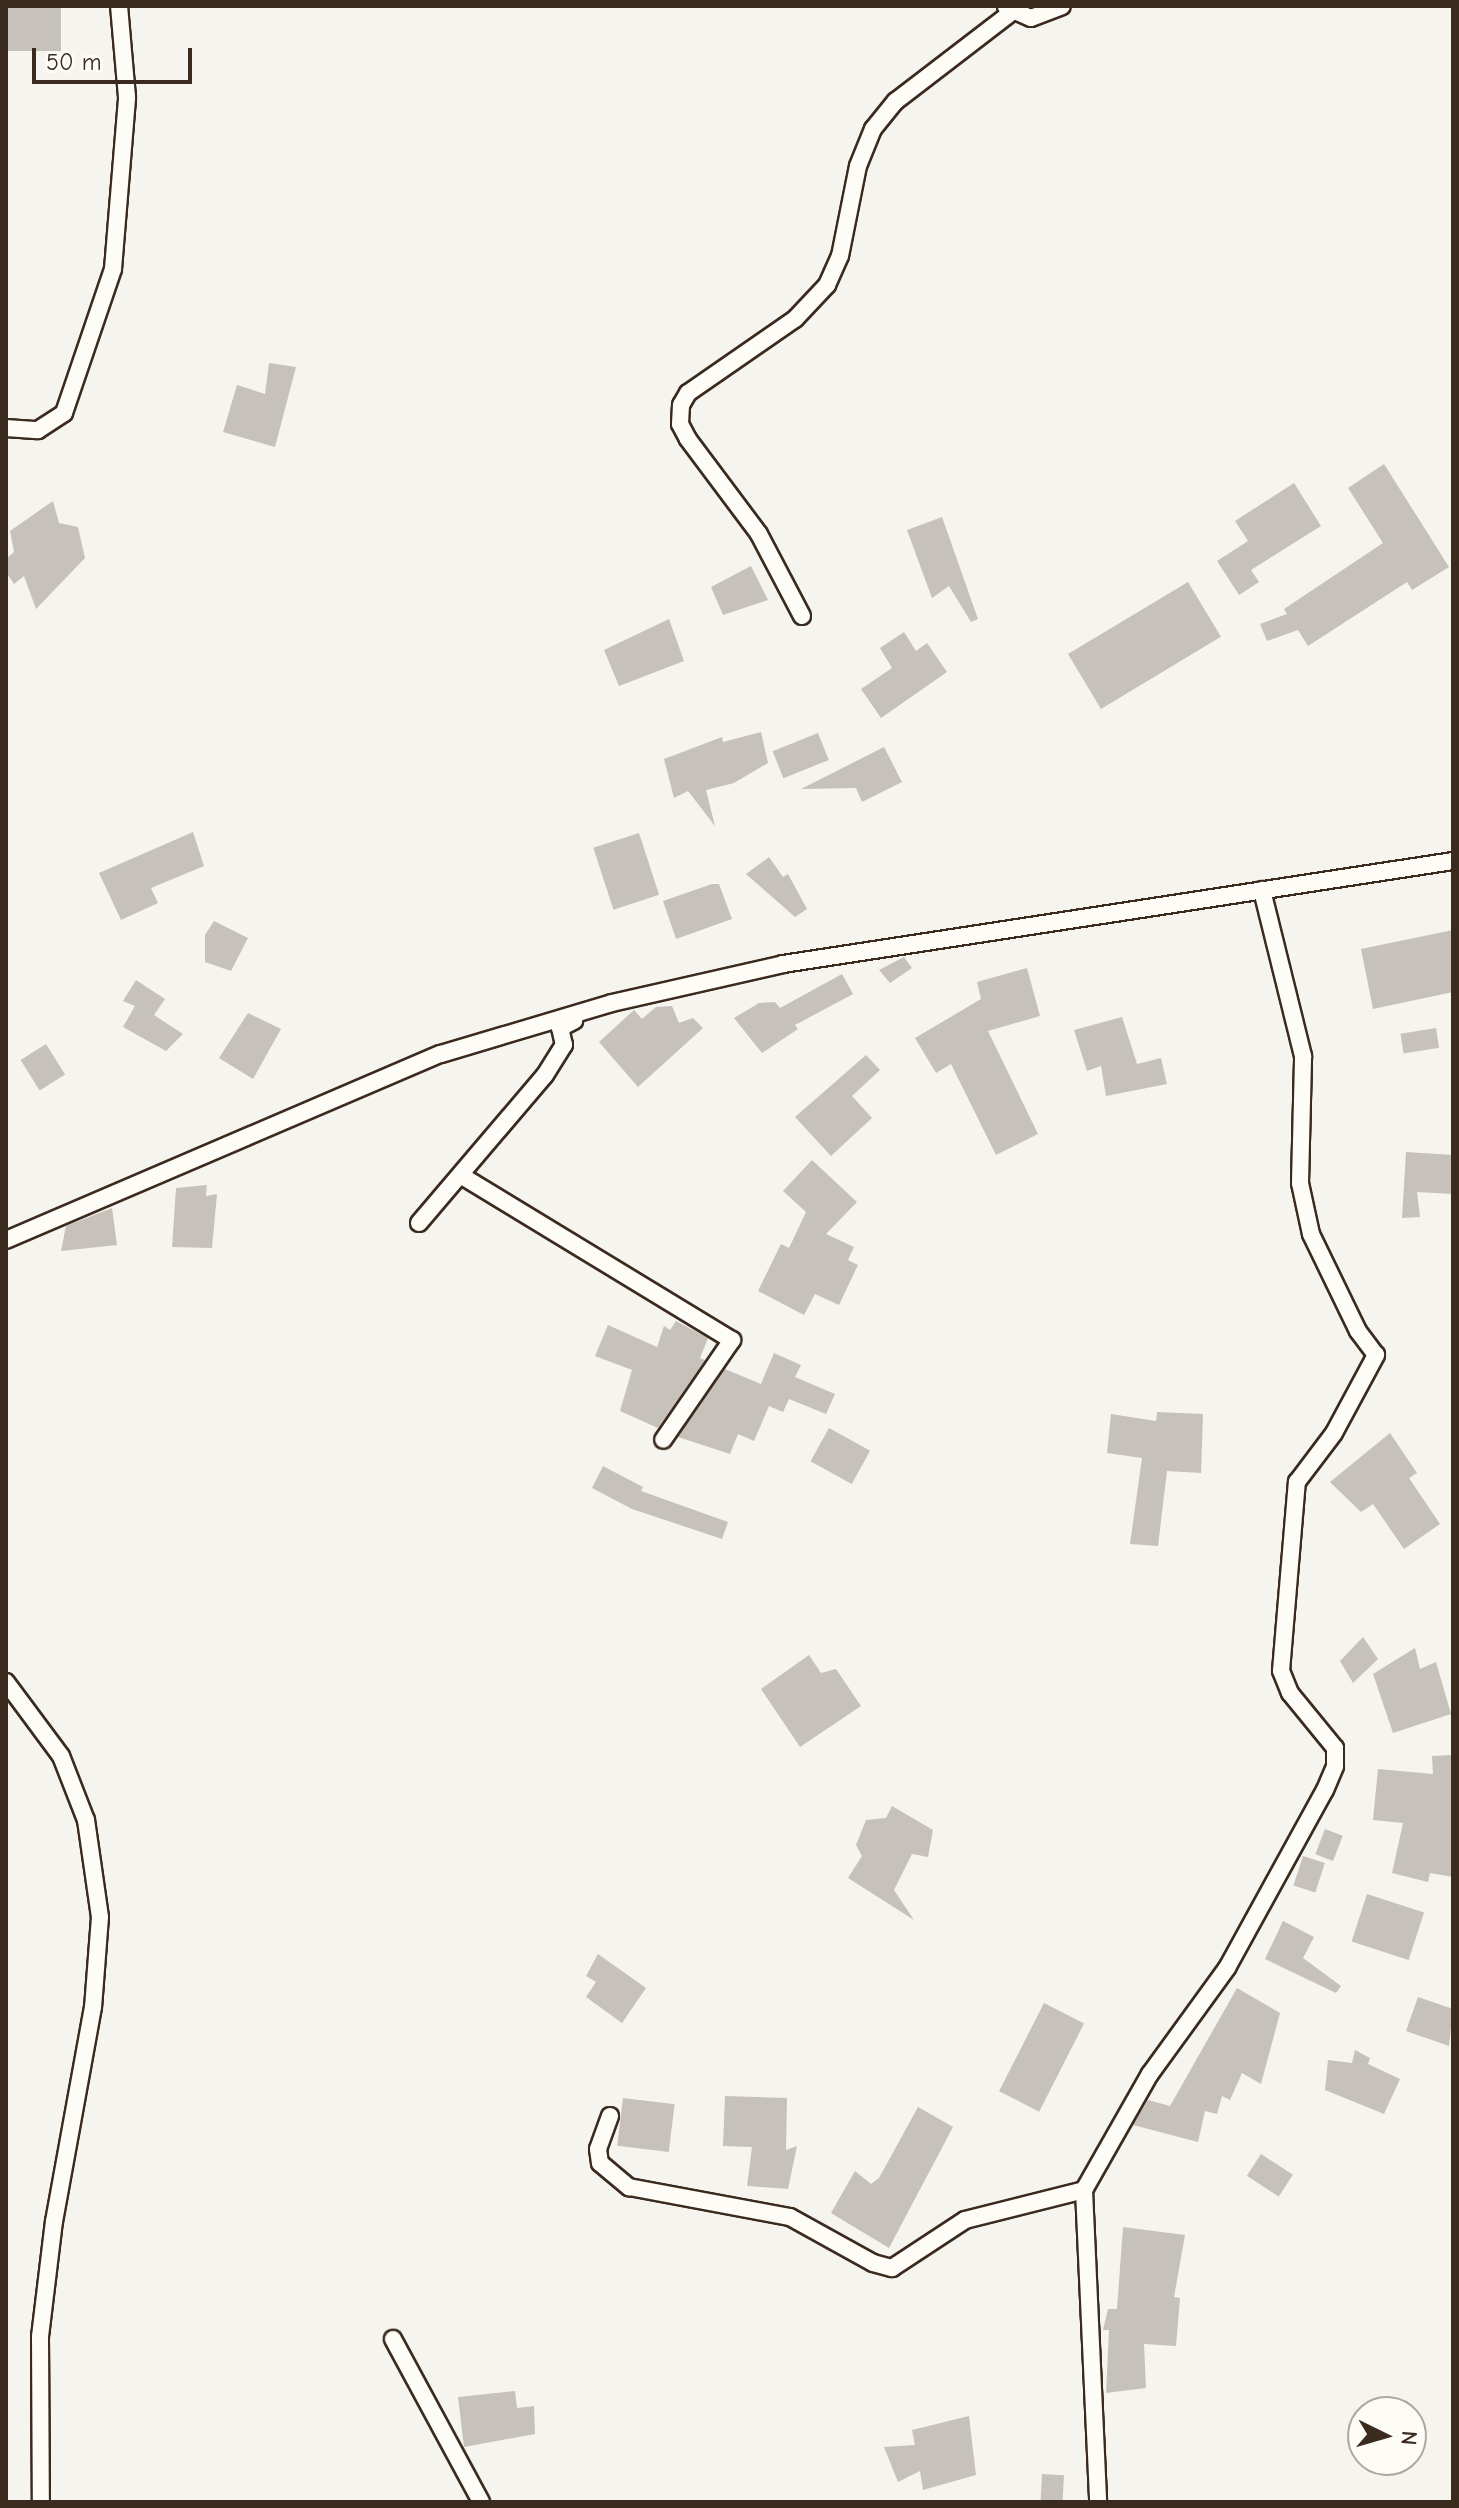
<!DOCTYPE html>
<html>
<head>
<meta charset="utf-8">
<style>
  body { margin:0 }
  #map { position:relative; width:1459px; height:2508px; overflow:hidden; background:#f5f4ee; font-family:"Comic Neue",sans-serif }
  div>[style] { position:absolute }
  .building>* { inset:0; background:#c7c1bb; transform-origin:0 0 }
  .roads { filter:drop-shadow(2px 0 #3b2a1e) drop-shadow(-2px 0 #3b2a1e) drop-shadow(0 2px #3b2a1e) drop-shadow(0 -2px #3b2a1e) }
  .minor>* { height:16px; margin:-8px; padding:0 8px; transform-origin:8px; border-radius:8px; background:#fdfcf7 }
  span { translate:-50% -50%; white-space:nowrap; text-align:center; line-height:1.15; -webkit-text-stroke:6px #fdfcf7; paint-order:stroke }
  .frame { position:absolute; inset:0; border:8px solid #3b2a1e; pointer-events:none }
  .north { position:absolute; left:1347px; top:2396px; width:80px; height:80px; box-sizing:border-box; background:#fdfcf7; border:2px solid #afa8a0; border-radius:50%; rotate:95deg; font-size:22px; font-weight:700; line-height:32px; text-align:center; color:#3b2a1e }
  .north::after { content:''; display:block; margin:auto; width:28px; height:36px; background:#3b2a1e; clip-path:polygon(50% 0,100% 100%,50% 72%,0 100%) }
  .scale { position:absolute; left:32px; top:48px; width:160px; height:36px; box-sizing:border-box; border:4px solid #3b2a1e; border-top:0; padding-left:10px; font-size:24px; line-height:28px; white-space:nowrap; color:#3b2a1e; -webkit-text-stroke:6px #fdfcf7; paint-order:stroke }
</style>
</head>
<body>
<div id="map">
  <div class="building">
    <div style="left:6px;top:6px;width:55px;height:45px"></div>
    <div style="clip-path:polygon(269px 363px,296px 367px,275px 447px,223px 432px,237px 385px,265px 394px)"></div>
    <div style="clip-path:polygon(1384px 464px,1449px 567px,1412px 590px,1407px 582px,1308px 646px,1298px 630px,1267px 641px,1260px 624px,1287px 614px,1284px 609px,1383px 543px,1348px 488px)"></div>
    <div style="clip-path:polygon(1294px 483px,1321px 526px,1251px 570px,1259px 582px,1239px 595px,1217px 561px,1248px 541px,1235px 521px)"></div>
    <div style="clip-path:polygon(53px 501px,59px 523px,78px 527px,85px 558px,36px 609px,24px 576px,14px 584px,6px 572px,6px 559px,14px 552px,10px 531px)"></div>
    <div style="clip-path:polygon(942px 517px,978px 619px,971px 622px,949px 586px,932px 598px,907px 530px)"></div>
    <div style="clip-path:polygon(751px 566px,768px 600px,723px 615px,711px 587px)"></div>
    <div style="left:1188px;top:582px;width:64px;height:140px;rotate:59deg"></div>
    <div style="clip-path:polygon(669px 619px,684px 661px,619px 686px,604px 650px)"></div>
    <div style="clip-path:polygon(904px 632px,916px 651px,927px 643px,947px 672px,881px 718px,861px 689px,892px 668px,880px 648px)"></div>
    <div style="clip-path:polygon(761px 732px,768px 763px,734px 783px,706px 790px,715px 826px,688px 791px,674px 798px,664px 759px,722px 737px,723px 742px)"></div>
    <div style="left:818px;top:733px;width:29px;height:49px;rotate:68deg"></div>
    <div style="clip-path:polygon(884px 747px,902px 782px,862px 802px,856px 788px,801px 789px)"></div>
    <div style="clip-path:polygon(193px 832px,204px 866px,151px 888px,158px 903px,121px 920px,99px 873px)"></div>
    <div style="left:639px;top:833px;width:65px;height:48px;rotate:72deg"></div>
    <div style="clip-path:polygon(769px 857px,783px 877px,788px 874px,807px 909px,795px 917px,746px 874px)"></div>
    <div style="clip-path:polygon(712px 884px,719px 884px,732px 919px,676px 939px,663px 901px)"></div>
    <div style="clip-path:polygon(214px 921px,248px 938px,231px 971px,205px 962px,205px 935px)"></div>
    <div style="clip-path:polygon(1453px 930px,1453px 992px,1373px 1009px,1361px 949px)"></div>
    <div style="clip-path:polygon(904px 957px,912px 968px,890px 983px,879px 970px)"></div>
    <div style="clip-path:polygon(1027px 968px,1040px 1016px,988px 1031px,1038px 1134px,996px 1155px,951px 1064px,936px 1073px,915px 1038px,981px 999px,977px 982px)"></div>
    <div style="clip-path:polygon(842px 974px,853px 994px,795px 1025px,798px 1029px,762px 1053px,734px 1018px,759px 1003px,775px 1002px,780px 1008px)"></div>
    <div style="clip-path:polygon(136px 980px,165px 999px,154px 1015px,183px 1034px,166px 1051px,123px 1027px,135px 1006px,123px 1001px)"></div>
    <div style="clip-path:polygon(672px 1006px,679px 1023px,693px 1018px,703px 1028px,638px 1087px,599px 1042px,634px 1010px,642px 1019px,656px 1007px)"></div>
    <div style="clip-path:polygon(248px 1013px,281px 1029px,253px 1079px,219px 1058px)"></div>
    <div style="clip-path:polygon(1122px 1017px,1137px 1064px,1161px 1058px,1167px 1084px,1106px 1096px,1101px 1066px,1087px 1071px,1074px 1030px)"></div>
    <div style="left:1436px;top:1028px;width:20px;height:36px;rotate:81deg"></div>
    <div style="left:46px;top:1044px;width:36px;height:30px;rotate:58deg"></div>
    <div style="clip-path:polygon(866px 1055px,880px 1070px,852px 1096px,872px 1118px,831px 1156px,795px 1117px)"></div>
    <div style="clip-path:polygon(1406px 1152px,1453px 1155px,1453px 1194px,1417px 1192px,1420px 1217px,1402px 1218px)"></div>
    <div style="clip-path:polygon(812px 1160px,857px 1202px,826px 1234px,854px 1247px,848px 1260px,858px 1265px,839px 1305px,815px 1294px,804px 1315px,758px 1291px,781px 1244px,789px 1248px,806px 1212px,783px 1191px)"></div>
    <div style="clip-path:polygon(207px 1185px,206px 1196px,217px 1194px,212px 1248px,172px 1247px,176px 1188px)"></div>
    <div style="clip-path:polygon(112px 1208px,117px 1245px,61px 1251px,66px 1226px)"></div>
    <div style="clip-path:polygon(676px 1321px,708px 1338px,700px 1358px,705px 1360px,658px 1428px,620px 1411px,632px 1370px,595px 1356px,608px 1325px,657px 1347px,664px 1326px,670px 1330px)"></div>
    <div style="clip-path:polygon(774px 1353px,801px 1365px,795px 1377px,835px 1394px,826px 1414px,789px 1399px,783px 1412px,769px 1406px,754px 1441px,738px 1434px,730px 1454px,678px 1437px,725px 1369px,761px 1384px)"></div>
    <div style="clip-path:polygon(1157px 1412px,1203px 1414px,1201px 1473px,1167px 1471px,1158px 1546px,1130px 1544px,1142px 1458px,1107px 1453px,1111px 1414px,1156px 1421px)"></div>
    <div style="left:829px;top:1428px;width:47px;height:38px;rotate:29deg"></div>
    <div style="clip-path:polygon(1390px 1433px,1417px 1473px,1409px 1478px,1440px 1524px,1404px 1549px,1373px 1504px,1361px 1512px,1330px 1482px)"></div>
    <div style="clip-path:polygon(603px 1466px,643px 1487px,641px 1491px,728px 1522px,722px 1539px,632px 1509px,592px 1488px)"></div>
    <div style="clip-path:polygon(1363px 1637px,1378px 1659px,1353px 1683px,1340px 1661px)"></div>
    <div style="clip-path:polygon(1415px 1648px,1420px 1669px,1436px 1662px,1451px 1714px,1393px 1733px,1373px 1674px)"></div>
    <div style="clip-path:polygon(809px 1655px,821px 1673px,836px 1669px,861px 1706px,800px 1747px,761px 1689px)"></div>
    <div style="clip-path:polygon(1453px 1755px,1453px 1877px,1430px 1873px,1428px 1882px,1392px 1873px,1403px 1823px,1373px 1820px,1378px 1769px,1433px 1774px,1432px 1756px)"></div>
    <div style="clip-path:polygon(892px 1806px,933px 1830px,928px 1857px,912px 1854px,894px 1890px,914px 1920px,848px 1878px,862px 1856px,856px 1845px,866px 1820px,886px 1818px)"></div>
    <div style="left:1325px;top:1829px;width:19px;height:27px;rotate:21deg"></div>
    <div style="left:1303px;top:1856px;width:23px;height:31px;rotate:18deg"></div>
    <div style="left:1367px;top:1894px;width:60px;height:50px;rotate:18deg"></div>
    <div style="clip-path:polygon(1283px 1921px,1314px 1937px,1303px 1958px,1341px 1986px,1336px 1993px,1265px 1959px)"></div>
    <div style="clip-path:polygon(598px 1954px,646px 1988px,622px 2023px,586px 1997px,596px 1982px,586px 1976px)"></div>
    <div style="clip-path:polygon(1237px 1988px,1280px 2013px,1261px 2084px,1242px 2073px,1230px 2100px,1222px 2096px,1217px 2114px,1205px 2111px,1198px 2142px,1133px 2125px,1148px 2100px,1170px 2106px)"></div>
    <div style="clip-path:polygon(1418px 1997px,1453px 2009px,1449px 2046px,1406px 2031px)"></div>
    <div style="left:1044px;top:2003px;width:45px;height:99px;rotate:27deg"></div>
    <div style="clip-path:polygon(1355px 2050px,1370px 2058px,1368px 2064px,1400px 2079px,1384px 2114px,1325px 2090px,1328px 2060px,1352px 2063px)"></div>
    <div style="clip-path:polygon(725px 2096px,787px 2098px,786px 2150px,797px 2146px,788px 2189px,747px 2186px,752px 2147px,723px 2146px)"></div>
    <div style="left:623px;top:2098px;width:52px;height:48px;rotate:7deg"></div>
    <div style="clip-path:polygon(918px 2107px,953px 2127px,889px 2248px,831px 2213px,855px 2171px,871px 2184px,879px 2178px)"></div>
    <div style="left:1261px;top:2154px;width:38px;height:26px;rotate:33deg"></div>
    <div style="clip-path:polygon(1123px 2227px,1185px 2235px,1174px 2297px,1180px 2298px,1176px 2346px,1144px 2344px,1146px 2388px,1106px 2393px,1109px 2330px,1103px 2330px,1108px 2309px,1117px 2309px)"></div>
    <div style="clip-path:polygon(515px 2391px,517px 2408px,534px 2406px,535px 2434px,464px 2447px,458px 2397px)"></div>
    <div style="clip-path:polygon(969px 2416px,976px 2475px,923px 2490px,920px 2471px,898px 2482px,884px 2447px,915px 2445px,912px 2430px)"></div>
    <div style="left:1042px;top:2474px;width:22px;height:28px;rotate:3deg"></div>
  </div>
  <div class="roads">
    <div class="minor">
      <div style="left:1006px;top:7px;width:27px;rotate:24deg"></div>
      <div style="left:1031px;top:18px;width:33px;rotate:-21deg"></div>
      <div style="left:6px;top:428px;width:32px;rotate:4deg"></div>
      <div style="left:38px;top:430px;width:31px;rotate:-33deg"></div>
      <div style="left:64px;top:413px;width:152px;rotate:-71.2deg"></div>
      <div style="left:113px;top:269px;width:173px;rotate:-85.3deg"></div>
      <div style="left:127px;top:97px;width:91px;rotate:-95deg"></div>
      <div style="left:802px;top:616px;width:93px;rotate:-117.7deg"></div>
      <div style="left:759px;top:534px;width:119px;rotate:-126.8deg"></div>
      <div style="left:688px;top:439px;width:17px;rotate:-118deg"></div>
      <div style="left:680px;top:424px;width:19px;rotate:-87deg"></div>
      <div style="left:681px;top:405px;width:14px;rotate:-60deg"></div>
      <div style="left:688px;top:393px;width:130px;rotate:-34.7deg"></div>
      <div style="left:795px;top:319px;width:47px;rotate:-46.7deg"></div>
      <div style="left:827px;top:285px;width:32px;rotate:-66deg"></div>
      <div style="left:840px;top:256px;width:92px;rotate:-78.7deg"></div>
      <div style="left:858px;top:166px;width:40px;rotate:-68deg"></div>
      <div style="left:873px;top:129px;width:36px;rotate:-51deg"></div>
      <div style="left:896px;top:101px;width:146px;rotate:-37.5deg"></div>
      <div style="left:462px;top:1176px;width:316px;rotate:31.3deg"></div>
      <div style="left:732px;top:1340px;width:121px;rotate:124.6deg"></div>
      <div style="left:419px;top:1223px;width:194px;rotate:-49.6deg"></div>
      <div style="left:545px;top:1075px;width:36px;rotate:-58deg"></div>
      <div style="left:564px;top:1045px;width:17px;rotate:-103deg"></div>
      <div style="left:560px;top:1028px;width:16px;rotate:-27deg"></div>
      <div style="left:6px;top:1240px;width:473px;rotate:-23.2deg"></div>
      <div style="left:441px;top:1054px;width:178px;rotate:-16.6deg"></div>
      <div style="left:612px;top:1003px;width:175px;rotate:-12.8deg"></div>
      <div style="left:783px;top:964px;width:678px;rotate:-8.74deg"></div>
      <div style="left:6px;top:1682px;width:92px;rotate:53.4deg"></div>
      <div style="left:61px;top:1756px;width:69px;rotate:68.7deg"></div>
      <div style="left:86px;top:1820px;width:98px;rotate:81.8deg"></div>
      <div style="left:100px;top:1917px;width:90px;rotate:94.4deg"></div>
      <div style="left:93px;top:2007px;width:218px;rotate:100.3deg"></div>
      <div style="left:54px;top:2221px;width:117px;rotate:96.9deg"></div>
      <div style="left:40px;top:2337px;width:165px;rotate:89.7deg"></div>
      <div style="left:610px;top:2116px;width:35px;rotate:110deg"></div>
      <div style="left:598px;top:2149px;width:14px;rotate:82deg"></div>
      <div style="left:600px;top:2163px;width:38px;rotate:40deg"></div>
      <div style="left:629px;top:2187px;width:164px;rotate:10.6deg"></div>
      <div style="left:790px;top:2217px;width:95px;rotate:29deg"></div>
      <div style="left:873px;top:2263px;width:20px;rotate:15deg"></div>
      <div style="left:892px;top:2268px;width:87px;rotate:-33.3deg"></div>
      <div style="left:965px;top:2220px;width:123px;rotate:-14.1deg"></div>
      <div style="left:1084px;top:2190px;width:133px;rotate:-60.4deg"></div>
      <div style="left:1150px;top:2074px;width:131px;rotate:-54deg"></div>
      <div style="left:1227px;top:1968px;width:203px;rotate:-61.2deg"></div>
      <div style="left:1325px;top:1790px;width:26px;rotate:-67deg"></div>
      <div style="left:1335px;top:1766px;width:18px;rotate:-90deg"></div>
      <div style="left:1335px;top:1748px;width:71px;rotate:-129.3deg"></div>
      <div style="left:1290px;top:1693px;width:24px;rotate:-112deg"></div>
      <div style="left:1281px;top:1671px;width:190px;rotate:-85.2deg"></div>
      <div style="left:1297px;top:1482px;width:61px;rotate:-52.9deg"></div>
      <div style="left:1334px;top:1433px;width:89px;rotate:-61.7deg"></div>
      <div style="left:1376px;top:1355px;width:30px;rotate:-127deg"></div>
      <div style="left:1358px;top:1331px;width:108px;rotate:-115.9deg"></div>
      <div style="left:1311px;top:1234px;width:52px;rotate:-102.2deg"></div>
      <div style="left:1300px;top:1183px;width:127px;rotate:-88.6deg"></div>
      <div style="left:1303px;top:1056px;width:171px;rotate:-103.9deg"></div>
      <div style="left:1084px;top:2190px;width:312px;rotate:87.4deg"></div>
      <div style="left:393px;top:2339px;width:185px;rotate:61.6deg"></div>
    </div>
  </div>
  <div class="frame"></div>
  <div class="north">N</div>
  <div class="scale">50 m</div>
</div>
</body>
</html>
